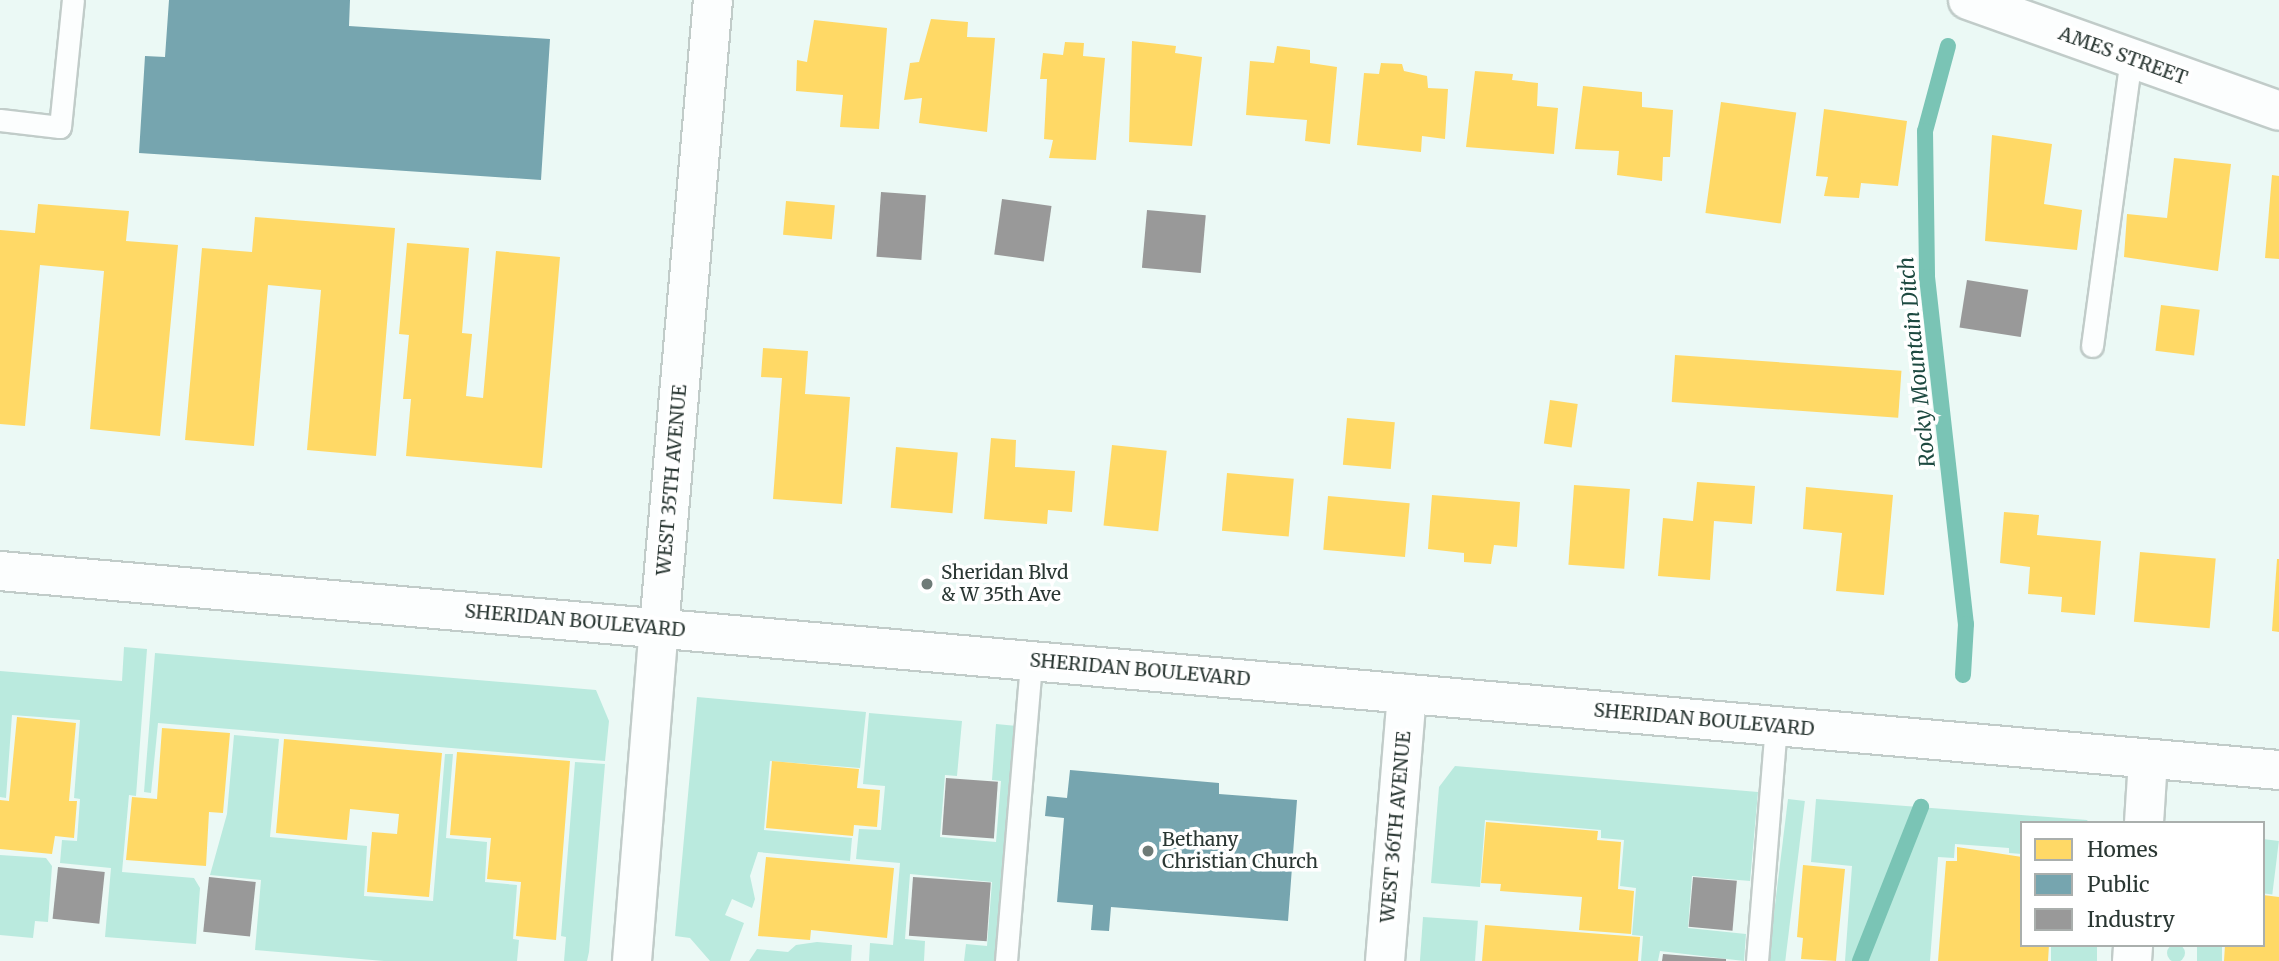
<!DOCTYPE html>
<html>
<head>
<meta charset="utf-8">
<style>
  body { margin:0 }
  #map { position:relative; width:2279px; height:961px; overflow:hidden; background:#ebf9f5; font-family:Merriweather,serif }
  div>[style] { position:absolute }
  .green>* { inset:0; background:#baeade; transform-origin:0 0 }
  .round { border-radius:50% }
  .homes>* { inset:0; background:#ffd966; transform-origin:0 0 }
  .public>* { inset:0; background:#76a5af }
  .industry>* { inset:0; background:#999; transform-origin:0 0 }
  .stream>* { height:16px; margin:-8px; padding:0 8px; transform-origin:8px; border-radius:8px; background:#7ac4b5 }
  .roads { filter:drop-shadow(2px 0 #c1ccc9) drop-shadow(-2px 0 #c1ccc9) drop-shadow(0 2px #c1ccc9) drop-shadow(0 -2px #c1ccc9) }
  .service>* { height:21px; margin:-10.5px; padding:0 10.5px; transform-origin:10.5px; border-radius:10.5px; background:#fcfefe }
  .minor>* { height:38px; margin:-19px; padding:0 19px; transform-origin:19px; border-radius:19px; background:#fcfefe }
  .tertiary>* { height:38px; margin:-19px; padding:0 19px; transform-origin:19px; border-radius:19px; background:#fcfefe }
  .primary>* { height:38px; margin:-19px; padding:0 19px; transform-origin:19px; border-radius:19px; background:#fcfefe }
  .dots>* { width:19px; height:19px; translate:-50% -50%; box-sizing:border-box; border:4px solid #fff; border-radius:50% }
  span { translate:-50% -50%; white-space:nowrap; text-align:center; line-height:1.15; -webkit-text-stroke:7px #fff; paint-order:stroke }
  .street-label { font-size:19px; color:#2a3733 }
  .poi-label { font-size:19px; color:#2a3733 }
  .left { translate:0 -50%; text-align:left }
  .water-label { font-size:21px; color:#1d4940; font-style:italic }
  .legend { position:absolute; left:2020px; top:821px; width:245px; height:126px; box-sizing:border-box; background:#fff; border:2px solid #aaafad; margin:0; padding:9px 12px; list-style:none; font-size:21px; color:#2a3733 }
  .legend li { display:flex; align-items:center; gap:14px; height:35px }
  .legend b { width:35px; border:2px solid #aaafad }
</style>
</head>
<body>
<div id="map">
  <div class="green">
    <div style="clip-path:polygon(124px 647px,147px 649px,136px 796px,129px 795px,122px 872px,194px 878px,200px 888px,196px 944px,105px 937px,111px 868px,60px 863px,62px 840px,77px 841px,80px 799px,74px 798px,80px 720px,12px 715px,6px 798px,0 797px,0 671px,122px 681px)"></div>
    <div style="clip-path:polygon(155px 653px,596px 690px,609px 721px,605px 761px,158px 723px,151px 793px,144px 792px)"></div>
    <div style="clip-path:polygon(697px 697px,866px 712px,860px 768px,770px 761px,764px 830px,852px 838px,850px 861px,758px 852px,750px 876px,755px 899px,752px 908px,732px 899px,725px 915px,744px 923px,730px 961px,710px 961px,690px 938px,675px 936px)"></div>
    <div style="clip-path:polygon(869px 713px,962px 721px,957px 776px,945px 775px,940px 837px,996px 842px,1001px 781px,992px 780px,996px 724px,1017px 726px,997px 961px,964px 961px,966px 944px,987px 946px,992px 882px,910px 874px,905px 939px,925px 941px,924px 961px,869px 961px,870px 943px,893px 945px,900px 863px,856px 859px,859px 829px,881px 830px,885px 786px,863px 784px)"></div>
    <div style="clip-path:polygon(234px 735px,279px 739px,270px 837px,367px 846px,364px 896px,433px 901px,445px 754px,453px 754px,446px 838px,487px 842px,485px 882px,517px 885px,513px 939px,519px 940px,517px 961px,384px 961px,255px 950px,261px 880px,210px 875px,227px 814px)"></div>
    <div style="clip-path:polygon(575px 762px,605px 764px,589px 952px,587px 961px,564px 961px,566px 937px,561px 936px)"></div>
    <div style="clip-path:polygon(1455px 766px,1758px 792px,1750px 881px,1692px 876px,1688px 928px,1746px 934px,1744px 961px,1660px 951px,1658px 961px,1641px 961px,1643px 936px,1632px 935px,1636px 888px,1620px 886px,1624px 840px,1601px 838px,1601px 830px,1485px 820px,1480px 887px,1431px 883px,1439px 787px)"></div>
    <div style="left:1788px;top:799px;width:17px;height:163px;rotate:7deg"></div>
    <div style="clip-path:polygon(1816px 799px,2087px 820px,2089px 823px,2022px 823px,2022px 854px,2009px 853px,2009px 848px,1955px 844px,1954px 858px,1938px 857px,1930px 961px,1845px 961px,1852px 866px,1811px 862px)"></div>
    <div style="left:2263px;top:839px;width:16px;height:54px;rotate:7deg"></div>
    <div style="clip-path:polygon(0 855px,46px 858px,52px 866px,48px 922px,35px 921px,33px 938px,0 935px)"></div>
    <div style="left:1423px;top:917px;width:55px;height:44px;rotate:4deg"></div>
    <div style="clip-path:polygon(817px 942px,852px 945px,851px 961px,749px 961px,757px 949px,788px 952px,796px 945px)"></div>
    <div class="round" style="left:2167px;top:944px;width:18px;height:18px"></div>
    <div style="left:2051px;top:945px;width:46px;height:16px"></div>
    <div style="left:2197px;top:945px;width:25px;height:16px"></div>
  </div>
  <div class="homes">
    <div style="clip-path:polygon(931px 19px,968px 22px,967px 37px,995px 38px,987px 132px,919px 123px,922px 98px,904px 100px,910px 63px,919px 62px)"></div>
    <div style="clip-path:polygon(814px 20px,887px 28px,879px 129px,840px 127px,843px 95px,796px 91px,797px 60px,807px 62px)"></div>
    <div style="clip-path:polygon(1132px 41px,1176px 46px,1175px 53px,1202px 57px,1192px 146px,1129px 142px)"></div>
    <div style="clip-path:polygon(1065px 42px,1084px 43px,1083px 56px,1105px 58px,1096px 160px,1049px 158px,1053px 140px,1044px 139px,1047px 79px,1040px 79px,1043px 53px,1063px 55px)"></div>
    <div style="clip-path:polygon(1277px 46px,1310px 50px,1310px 63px,1337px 67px,1330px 144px,1305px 141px,1307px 120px,1246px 115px,1250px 61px,1274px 63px)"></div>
    <div style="clip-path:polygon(1381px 63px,1402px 64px,1404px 71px,1427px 76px,1428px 88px,1448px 89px,1445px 139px,1422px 136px,1421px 152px,1357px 145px,1364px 73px,1379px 74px)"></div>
    <div style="clip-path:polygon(1475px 71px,1513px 74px,1512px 80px,1538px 83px,1537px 106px,1558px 108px,1554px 154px,1466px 147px)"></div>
    <div style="clip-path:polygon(1583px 86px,1642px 92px,1642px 107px,1673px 110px,1670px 157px,1663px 157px,1662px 181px,1617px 175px,1619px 151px,1575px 149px)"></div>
    <div style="left:1721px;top:102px;width:76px;height:112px;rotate:8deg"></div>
    <div style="clip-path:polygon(1824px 109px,1907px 121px,1898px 186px,1861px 183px,1859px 198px,1824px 196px,1828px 177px,1816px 176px)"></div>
    <div style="clip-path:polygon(1992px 135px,2052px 144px,2044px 204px,2082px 210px,2077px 250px,1985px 241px)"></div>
    <div style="clip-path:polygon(2174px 158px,2231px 164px,2218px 271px,2124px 257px,2127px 214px,2167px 218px)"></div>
    <div style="clip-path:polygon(2272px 175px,2279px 176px,2279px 259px,2265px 258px)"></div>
    <div style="left:786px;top:201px;width:49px;height:34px;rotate:5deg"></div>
    <div style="clip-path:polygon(38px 204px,129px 211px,126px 241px,178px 245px,160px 436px,90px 429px,104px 271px,40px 265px,25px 426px,0 424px,0 230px,35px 233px)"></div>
    <div style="clip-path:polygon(255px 217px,395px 228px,376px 456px,307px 450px,321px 290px,268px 285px,254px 446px,185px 440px,202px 248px,252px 252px)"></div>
    <div style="clip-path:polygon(407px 243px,469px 248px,462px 333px,472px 334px,466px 396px,483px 398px,496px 251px,560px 257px,542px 468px,406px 456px,411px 399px,403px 399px,409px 335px,399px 334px)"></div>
    <div style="left:2161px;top:305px;width:39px;height:46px;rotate:7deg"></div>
    <div style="clip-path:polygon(763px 348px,808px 351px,805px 394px,850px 397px,842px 504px,773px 499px,782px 378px,761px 377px)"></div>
    <div style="left:1675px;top:355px;width:227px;height:47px;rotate:4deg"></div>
    <div style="left:1550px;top:400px;width:28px;height:44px;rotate:8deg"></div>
    <div style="left:1347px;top:418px;width:48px;height:47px;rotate:5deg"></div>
    <div style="clip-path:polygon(991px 438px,1016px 440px,1015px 467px,1075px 471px,1072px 512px,1048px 510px,1047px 524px,984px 519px)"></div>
    <div style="left:1112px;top:445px;width:55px;height:81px;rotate:6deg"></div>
    <div style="left:896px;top:447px;width:62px;height:61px;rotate:5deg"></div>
    <div style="left:1227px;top:473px;width:67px;height:58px;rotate:5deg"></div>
    <div style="clip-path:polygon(1697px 482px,1755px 486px,1752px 524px,1714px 521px,1710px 580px,1658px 576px,1663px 518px,1693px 521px)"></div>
    <div style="left:1574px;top:485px;width:56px;height:80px;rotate:4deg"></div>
    <div style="clip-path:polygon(1806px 487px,1893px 495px,1884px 595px,1836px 591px,1842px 533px,1803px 529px)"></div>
    <div style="clip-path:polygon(1432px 495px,1520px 502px,1517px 547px,1494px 545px,1491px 564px,1464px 562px,1464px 553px,1428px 549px)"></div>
    <div style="left:1328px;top:496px;width:82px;height:54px;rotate:5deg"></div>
    <div style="clip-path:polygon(2004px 512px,2039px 515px,2037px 535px,2101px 541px,2095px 615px,2061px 612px,2062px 597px,2028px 594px,2030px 567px,2000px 563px)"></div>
    <div style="left:2140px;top:552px;width:76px;height:70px;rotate:5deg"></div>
    <div style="clip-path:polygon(2277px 559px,2279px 559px,2279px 632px,2272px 631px)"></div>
    <div style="clip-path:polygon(17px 717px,76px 723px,69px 801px,77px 801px,74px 838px,55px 836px,52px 854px,0 849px,0 800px,9px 801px)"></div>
    <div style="clip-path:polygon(162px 728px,230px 733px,223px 813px,209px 812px,206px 866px,126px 860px,132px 797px,157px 799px)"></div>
    <div style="clip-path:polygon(284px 739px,442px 753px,429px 897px,367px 892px,372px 832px,397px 834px,399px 814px,350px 809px,347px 840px,276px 833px)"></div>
    <div style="clip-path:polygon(457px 752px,570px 761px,556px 940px,516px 936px,521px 882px,487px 879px,491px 838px,450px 835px)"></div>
    <div style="clip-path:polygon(772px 761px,859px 769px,857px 788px,880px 790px,877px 827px,854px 825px,853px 836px,766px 828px)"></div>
    <div style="clip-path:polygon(1486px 822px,1598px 831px,1597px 840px,1621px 842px,1618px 889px,1634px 891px,1631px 934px,1579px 930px,1582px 897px,1500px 891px,1501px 884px,1481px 883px)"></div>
    <div style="clip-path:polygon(1957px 847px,2022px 857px,2022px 945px,2049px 945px,2048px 961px,1938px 961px,1946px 861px,1957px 861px)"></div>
    <div style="clip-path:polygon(766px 857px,894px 868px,887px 938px,811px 930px,810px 940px,758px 936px)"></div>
    <div style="clip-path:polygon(1803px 865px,1845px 869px,1836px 961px,1801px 959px,1803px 938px,1797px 937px)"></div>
    <div style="clip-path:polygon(2263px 895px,2279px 897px,2279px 961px,2224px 961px,2225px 945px,2263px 945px)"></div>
    <div style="clip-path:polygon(1485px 925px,1640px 937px,1638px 961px,1482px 961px)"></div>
  </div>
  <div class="public">
    <div style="clip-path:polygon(169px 0,350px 0,349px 26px,550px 39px,541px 180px,139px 153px,145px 56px,165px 57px)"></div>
    <div style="clip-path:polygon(1070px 770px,1219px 783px,1219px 794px,1297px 800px,1288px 921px,1111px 907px,1109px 931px,1091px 930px,1093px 905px,1057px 902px,1064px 818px,1045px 816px,1047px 796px,1067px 798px)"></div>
  </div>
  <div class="industry">
    <div style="left:881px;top:192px;width:45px;height:65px;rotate:4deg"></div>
    <div style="left:1002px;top:199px;width:50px;height:56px;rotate:8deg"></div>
    <div style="left:1147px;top:210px;width:59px;height:58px;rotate:5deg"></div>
    <div style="left:1967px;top:280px;width:62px;height:48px;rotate:9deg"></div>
    <div style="left:946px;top:778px;width:52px;height:57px;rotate:4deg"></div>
    <div style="left:58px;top:867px;width:47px;height:52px;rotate:6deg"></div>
    <div style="left:209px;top:877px;width:47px;height:55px;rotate:6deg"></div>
    <div style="left:913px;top:877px;width:78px;height:59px;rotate:4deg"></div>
    <div style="left:1693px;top:877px;width:44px;height:50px;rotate:5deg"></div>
    <div style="clip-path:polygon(1663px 954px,1726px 959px,1726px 961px,1662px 961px)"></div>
  </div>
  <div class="stream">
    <div style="left:1948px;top:46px;width:88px;rotate:105.1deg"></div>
    <div style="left:1925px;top:131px;width:146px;rotate:89.2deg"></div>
    <div style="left:1927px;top:277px;width:349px;rotate:83.6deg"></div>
    <div style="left:1966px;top:624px;width:51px;rotate:93.4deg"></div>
    <div style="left:1860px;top:961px;width:166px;rotate:-68.4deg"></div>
  </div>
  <div class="roads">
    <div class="service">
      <div style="left:0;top:120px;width:60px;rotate:6.7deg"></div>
      <div style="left:60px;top:127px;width:128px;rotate:-84.2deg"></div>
      <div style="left:2092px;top:346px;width:291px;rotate:-82.3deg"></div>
      <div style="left:1006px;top:961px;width:301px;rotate:-85.2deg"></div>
      <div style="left:1757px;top:961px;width:236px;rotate:-85.4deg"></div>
    </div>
    <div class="minor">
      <div style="left:1968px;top:0;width:330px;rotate:19.6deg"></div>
      <div style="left:2144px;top:823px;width:64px;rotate:-86.4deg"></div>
      <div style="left:632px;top:961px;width:334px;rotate:-85.4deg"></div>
      <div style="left:1385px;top:961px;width:268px;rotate:-85.3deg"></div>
      <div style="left:2132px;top:961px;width:16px;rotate:-86deg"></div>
    </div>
    <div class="tertiary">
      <div style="left:659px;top:628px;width:630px;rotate:-85.09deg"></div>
    </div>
    <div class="primary">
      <div style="left:0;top:571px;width:2288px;rotate:4.99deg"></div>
    </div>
  </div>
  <div class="dots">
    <div style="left:927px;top:584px;background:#6e7b77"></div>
    <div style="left:1148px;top:851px;background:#6e7b77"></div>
  </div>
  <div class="street-label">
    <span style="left:2123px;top:56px;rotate:20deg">AMES STREET</span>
    <span style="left:672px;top:480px;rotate:-85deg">WEST 35TH AVENUE</span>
    <span style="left:575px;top:621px;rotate:5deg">SHERIDAN BOULEVARD</span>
    <span style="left:1140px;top:670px;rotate:5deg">SHERIDAN BOULEVARD</span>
    <span style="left:1704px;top:720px;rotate:5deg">SHERIDAN BOULEVARD</span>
    <span style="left:1396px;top:827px;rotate:-85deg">WEST 36TH AVENUE</span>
  </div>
  <div class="poi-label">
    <span class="left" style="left:941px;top:584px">Sheridan Blvd<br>&amp; W 35th Ave</span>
    <span class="left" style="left:1162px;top:851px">Bethany<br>Christian Church</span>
  </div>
  <div class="water-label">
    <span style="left:1917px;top:362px;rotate:-96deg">Rocky Mountain Ditch</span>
  </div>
  <ul class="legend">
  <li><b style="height:19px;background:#ffd966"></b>Homes</li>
  <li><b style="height:19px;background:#76a5af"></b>Public</li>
  <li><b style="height:19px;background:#999"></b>Industry</li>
  </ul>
</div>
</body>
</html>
